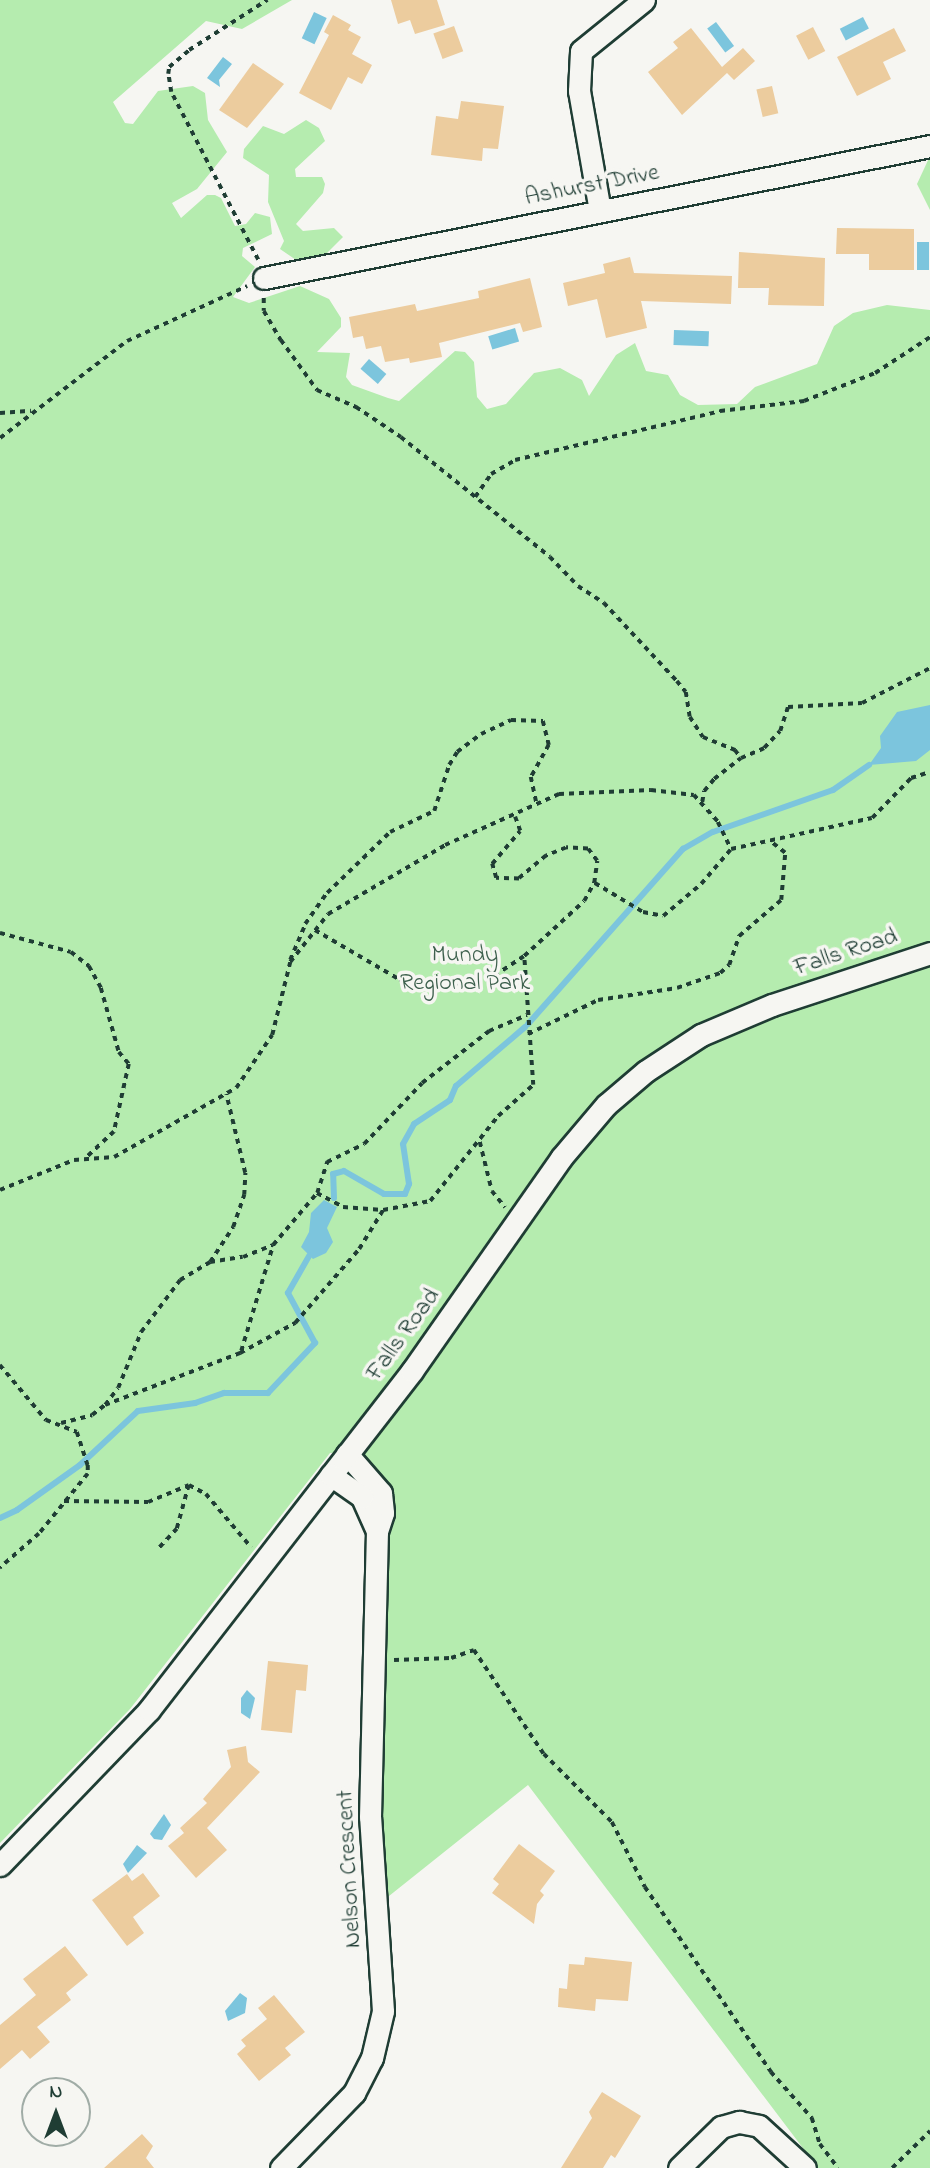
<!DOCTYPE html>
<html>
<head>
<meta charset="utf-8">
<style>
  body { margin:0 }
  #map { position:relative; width:930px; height:2168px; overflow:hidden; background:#f6f6f2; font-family:"Indie Flower",sans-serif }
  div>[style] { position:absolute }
  .green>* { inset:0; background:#b5ecaf }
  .water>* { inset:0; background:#7cc5dd; transform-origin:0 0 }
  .stream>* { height:6px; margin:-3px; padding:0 3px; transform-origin:3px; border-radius:3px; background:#7cc5dd }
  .building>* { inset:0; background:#eccc9e; transform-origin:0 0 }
  .path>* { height:3.5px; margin-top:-1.75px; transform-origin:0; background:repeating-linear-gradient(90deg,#1f3d34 0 5px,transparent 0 10px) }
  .roads { filter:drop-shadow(2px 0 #1f3d34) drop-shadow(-2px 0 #1f3d34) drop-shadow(0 2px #1f3d34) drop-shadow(0 -2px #1f3d34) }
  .street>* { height:21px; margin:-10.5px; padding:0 10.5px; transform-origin:10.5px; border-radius:10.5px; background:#f6f6f2 }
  span { translate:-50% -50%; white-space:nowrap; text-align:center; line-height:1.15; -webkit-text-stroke:7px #f6f6f2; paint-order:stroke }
  .street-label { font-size:24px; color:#1f3d34 }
  .park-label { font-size:24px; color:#3d604d }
  .north { position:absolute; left:21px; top:2077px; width:70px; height:70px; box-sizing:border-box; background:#f6f6f2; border:2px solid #a0aca6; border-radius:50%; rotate:0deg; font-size:19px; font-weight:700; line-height:28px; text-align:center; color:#1f3d34 }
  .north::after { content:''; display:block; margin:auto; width:24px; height:32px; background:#1f3d34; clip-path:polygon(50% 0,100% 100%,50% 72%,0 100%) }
</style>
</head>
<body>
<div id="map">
  <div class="green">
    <div style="clip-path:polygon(0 0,292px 0,242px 29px,206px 21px,113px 102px,125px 123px,133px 124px,158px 91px,193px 86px,205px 93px,208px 120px,227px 152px,197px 189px,172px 203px,181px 218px,207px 195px,215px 195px,221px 198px,235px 226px,246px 224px,255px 213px,270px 217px,272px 234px,243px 248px,242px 256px,255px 267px,233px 297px,249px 303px,300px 286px,329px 299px,341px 318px,341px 327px,317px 352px,350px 353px,346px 377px,352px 385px,388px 398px,399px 401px,455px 351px,465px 352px,474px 362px,477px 397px,487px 409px,506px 404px,534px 373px,560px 368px,582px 380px,589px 396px,616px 355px,635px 343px,646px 371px,668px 375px,680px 395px,698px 405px,737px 404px,755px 387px,817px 364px,834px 326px,853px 313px,887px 305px,930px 310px,930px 2168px,818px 2168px,528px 1785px,384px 1900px,376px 1472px,357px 1452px,330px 1453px,130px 1709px,0 1843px)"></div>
    <div style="clip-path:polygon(306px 120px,319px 128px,325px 141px,295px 169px,296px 177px,322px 177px,325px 184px,323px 193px,296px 224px,303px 231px,334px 228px,343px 237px,323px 257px,299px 262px,280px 249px,284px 241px,268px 202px,269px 175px,243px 158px,244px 149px,263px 126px,284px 134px)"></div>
    <div style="clip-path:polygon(930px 156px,930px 210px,917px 184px)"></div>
  </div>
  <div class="water">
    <div style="left:314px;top:12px;width:14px;height:29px;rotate:25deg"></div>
    <div style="left:863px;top:17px;width:13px;height:26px;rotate:63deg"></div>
    <div style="left:716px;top:22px;width:30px;height:11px;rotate:53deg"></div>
    <div style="clip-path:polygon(223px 57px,232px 64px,219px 80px,220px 87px,207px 78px)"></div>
    <div style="left:917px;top:242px;width:12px;height:28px"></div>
    <div style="left:515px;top:328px;width:14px;height:28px;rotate:73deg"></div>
    <div style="left:674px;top:330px;width:35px;height:15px;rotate:2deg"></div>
    <div style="left:369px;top:359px;width:23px;height:13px;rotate:41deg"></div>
    <div style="clip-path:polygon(930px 705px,930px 750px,916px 761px,869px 765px,881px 748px,880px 736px,897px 712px)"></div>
    <div style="clip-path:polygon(324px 1200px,337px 1207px,327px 1228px,333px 1242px,326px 1253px,313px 1259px,301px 1247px,309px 1232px,311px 1213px)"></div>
    <div style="clip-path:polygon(247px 1690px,255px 1698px,250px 1719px,241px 1713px,241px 1698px)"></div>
    <div style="clip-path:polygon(164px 1814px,171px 1825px,162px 1840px,154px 1839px,150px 1834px)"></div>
    <div style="clip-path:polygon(137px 1845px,147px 1853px,128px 1873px,123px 1864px)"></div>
    <div style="clip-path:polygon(240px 1993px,247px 1998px,245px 2013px,228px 2021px,225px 2011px)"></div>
  </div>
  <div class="stream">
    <div style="left:528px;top:1024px;width:234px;rotate:-48.5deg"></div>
    <div style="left:683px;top:849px;width:34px;rotate:-30deg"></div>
    <div style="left:713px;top:832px;width:127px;rotate:-19.3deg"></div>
    <div style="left:833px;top:790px;width:44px;rotate:-34.8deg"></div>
    <div style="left:334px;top:1198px;width:24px;rotate:-92deg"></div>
    <div style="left:333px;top:1174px;width:11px;rotate:-15deg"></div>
    <div style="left:344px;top:1171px;width:46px;rotate:29.9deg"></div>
    <div style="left:384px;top:1194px;width:21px"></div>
    <div style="left:405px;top:1194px;width:11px;rotate:-68deg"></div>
    <div style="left:409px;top:1184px;width:40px;rotate:-98.5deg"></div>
    <div style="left:403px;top:1144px;width:23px;rotate:-61deg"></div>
    <div style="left:414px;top:1124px;width:43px;rotate:-33.7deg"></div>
    <div style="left:450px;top:1100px;width:15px;rotate:-67deg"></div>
    <div style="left:456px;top:1086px;width:91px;rotate:-40.5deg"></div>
    <div style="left:0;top:1518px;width:19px;rotate:-25deg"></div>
    <div style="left:17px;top:1510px;width:77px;rotate:-35.5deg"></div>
    <div style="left:80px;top:1465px;width:79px;rotate:-43deg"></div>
    <div style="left:138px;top:1411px;width:58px;rotate:-8deg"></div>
    <div style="left:195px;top:1403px;width:31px;rotate:-19deg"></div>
    <div style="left:224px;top:1393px;width:44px"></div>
    <div style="left:268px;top:1393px;width:69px;rotate:-46.8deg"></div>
    <div style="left:315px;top:1343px;width:57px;rotate:-118.4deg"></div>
    <div style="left:288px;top:1293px;width:43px;rotate:-60.4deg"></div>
  </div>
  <div class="building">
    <div style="clip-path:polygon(391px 0,437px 0,445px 25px,415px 34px,410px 20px,398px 24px)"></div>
    <div style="clip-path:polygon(333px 15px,351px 25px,348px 30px,361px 37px,352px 54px,372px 65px,362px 84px,348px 77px,331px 110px,299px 93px,329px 35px,324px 32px)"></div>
    <div style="left:454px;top:26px;width:27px;height:22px;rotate:70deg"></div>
    <div style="left:813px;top:27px;width:27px;height:19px;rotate:63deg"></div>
    <div style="clip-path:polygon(691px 28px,722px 67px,743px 48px,755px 61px,734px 80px,727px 73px,682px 115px,648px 72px,678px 48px,673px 42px)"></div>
    <div style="clip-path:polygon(894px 28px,906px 51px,883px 62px,891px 79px,857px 96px,837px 57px)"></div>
    <div style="clip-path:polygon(253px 63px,284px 84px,247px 128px,219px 110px)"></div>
    <div style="left:772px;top:86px;width:28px;height:16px;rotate:77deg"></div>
    <div style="clip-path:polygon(461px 101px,504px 106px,498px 149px,483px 148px,482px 161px,431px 155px,436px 116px,458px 119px)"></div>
    <div style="clip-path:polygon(837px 228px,914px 229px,914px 270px,869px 270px,869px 254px,836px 254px)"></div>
    <div style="clip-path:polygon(739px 252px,825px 258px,824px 306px,768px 305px,769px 288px,738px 288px)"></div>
    <div style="clip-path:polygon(630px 257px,634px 273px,732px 276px,731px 304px,641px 301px,647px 328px,606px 338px,597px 299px,568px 306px,563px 283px,605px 273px,603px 264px)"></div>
    <div style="clip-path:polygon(530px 278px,542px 327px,523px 332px,520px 323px,439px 343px,442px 357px,410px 363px,409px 358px,385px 362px,381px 346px,366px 349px,363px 336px,353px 338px,349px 317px,415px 304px,417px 311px,479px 298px,478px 291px)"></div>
    <div style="clip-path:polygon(268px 1661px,308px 1665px,306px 1691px,296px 1690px,292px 1733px,261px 1730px)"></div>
    <div style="clip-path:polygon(246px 1746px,248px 1762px,260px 1772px,207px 1828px,227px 1850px,196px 1878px,168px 1846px,184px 1833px,180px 1828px,207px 1803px,203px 1799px,231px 1767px,227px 1750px)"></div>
    <div style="clip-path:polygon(519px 1844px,555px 1871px,540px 1891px,544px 1895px,537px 1904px,534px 1924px,492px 1893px,499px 1884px,493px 1879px)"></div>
    <div style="clip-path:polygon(143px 1873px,160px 1896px,133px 1917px,144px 1933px,127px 1946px,92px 1900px,127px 1874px,132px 1881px)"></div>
    <div style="clip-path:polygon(65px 1946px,88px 1975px,66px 1993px,71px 2000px,37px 2027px,50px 2042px,30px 2059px,22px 2050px,0 2069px,0 2025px,36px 1995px,23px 1979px)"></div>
    <div style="clip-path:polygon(585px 1957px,632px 1962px,628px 2001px,596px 1999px,595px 2011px,558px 2007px,559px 1988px,567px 1989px,569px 1964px,584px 1965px)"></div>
    <div style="clip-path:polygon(274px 1995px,305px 2032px,285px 2048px,291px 2055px,259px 2081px,237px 2054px,246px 2046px,241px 2040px,267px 2019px,258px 2008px)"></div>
    <div style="clip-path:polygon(602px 2092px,641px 2116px,615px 2158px,611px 2155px,603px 2168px,561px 2168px,592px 2118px,589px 2112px)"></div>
    <div style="clip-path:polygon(142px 2134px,153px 2146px,146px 2158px,154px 2168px,104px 2168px)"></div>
  </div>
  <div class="path">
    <div style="left:258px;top:260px;width:189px;rotate:-117.4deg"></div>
    <div style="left:171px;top:92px;width:18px;rotate:-99deg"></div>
    <div style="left:168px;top:74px;width:7px;rotate:-82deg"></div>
    <div style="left:169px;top:67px;width:26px;rotate:-40deg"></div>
    <div style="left:189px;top:50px;width:93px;rotate:-32.7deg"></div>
    <div style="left:264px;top:298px;width:13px;rotate:90deg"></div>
    <div style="left:264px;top:311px;width:34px;rotate:60deg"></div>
    <div style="left:281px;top:340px;width:62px;rotate:54.2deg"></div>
    <div style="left:317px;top:390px;width:43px;rotate:23.6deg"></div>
    <div style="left:356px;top:407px;width:54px;rotate:33.7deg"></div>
    <div style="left:401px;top:437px;width:191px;rotate:38.8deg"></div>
    <div style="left:550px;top:557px;width:40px;rotate:46deg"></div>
    <div style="left:578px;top:586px;width:31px;rotate:33deg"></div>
    <div style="left:604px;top:603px;width:107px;rotate:46.9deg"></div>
    <div style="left:677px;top:681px;width:14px;rotate:51deg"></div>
    <div style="left:686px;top:692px;width:25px;rotate:81deg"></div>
    <div style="left:690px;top:717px;width:24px;rotate:57deg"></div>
    <div style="left:703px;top:737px;width:35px;rotate:22deg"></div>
    <div style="left:735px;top:750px;width:10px;rotate:53deg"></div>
    <div style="left:0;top:413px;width:31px;rotate:-4deg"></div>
    <div style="left:0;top:438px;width:160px;rotate:-37.4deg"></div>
    <div style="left:127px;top:341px;width:132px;rotate:-24.6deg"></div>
    <div style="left:475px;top:497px;width:28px;rotate:-55deg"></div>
    <div style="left:491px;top:474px;width:28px;rotate:-30deg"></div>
    <div style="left:515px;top:460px;width:211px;rotate:-13.4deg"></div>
    <div style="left:720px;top:411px;width:85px;rotate:-6.8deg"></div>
    <div style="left:804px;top:401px;width:76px;rotate:-21.5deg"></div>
    <div style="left:875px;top:373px;width:66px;rotate:-33.2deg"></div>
    <div style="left:702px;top:802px;width:11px;rotate:-80deg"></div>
    <div style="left:704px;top:791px;width:16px;rotate:-50deg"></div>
    <div style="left:714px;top:779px;width:34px;rotate:-38deg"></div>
    <div style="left:741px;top:758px;width:25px;rotate:-23deg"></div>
    <div style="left:764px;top:748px;width:23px;rotate:-47deg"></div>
    <div style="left:780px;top:731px;width:25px;rotate:-72deg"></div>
    <div style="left:788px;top:707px;width:74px;rotate:-3.1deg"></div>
    <div style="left:862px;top:703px;width:76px;rotate:-27.2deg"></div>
    <div style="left:595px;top:883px;width:56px;rotate:31.1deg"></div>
    <div style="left:643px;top:912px;width:20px;rotate:11deg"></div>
    <div style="left:663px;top:916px;width:50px;rotate:-40.1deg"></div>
    <div style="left:701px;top:884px;width:46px;rotate:-49.4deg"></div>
    <div style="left:731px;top:849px;width:144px;rotate:-12.4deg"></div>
    <div style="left:872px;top:818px;width:56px;rotate:-45.7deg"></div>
    <div style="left:911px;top:778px;width:20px;rotate:-18deg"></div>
    <div style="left:315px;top:930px;width:97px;rotate:30.3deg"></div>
    <div style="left:399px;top:979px;width:38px;rotate:14deg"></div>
    <div style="left:436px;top:988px;width:50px;rotate:-8deg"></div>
    <div style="left:486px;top:981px;width:45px;rotate:-33.3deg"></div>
    <div style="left:0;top:933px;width:73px;rotate:15deg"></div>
    <div style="left:71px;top:952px;width:23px;rotate:38deg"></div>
    <div style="left:89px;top:966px;width:25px;rotate:61deg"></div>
    <div style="left:101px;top:988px;width:66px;rotate:74.3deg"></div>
    <div style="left:119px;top:1052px;width:16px;rotate:50deg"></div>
    <div style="left:129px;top:1064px;width:70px;rotate:102.4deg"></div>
    <div style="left:114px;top:1132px;width:37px;rotate:137deg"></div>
    <div style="left:290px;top:960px;width:39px;rotate:-67deg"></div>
    <div style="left:305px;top:924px;width:38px;rotate:-55deg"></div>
    <div style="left:327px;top:893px;width:88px;rotate:-44.1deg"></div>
    <div style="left:390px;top:832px;width:49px;rotate:-25.5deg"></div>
    <div style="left:434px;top:811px;width:48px;rotate:-71.9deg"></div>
    <div style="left:449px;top:765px;width:15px;rotate:-58deg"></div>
    <div style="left:457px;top:752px;width:30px;rotate:-37deg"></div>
    <div style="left:481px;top:734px;width:33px;rotate:-25deg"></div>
    <div style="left:511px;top:720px;width:32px;rotate:2deg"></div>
    <div style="left:543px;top:721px;width:25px;rotate:76deg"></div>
    <div style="left:549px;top:745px;width:37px;rotate:119deg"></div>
    <div style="left:531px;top:777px;width:29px;rotate:78deg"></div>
    <div style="left:528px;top:1034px;width:78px;rotate:-25.9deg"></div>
    <div style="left:598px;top:1000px;width:80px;rotate:-8.6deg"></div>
    <div style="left:677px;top:988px;width:46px;rotate:-19.2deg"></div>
    <div style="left:720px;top:973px;width:12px;rotate:-42deg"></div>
    <div style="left:729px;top:965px;width:31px;rotate:-71deg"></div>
    <div style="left:739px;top:936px;width:55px;rotate:-40.6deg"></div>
    <div style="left:781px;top:900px;width:47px;rotate:-85.1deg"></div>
    <div style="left:785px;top:853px;width:18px;rotate:-142deg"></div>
    <div style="left:480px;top:1142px;width:50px;rotate:76.2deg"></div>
    <div style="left:492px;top:1191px;width:21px;rotate:51deg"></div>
    <div style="left:0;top:1190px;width:80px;rotate:-22.1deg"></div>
    <div style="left:74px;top:1160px;width:40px;rotate:-4.3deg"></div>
    <div style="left:114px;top:1157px;width:140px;rotate:-29.5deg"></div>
    <div style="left:236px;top:1088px;width:64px;rotate:-55.8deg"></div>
    <div style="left:272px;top:1035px;width:75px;rotate:-76.1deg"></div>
    <div style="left:290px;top:962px;width:61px;rotate:-51.6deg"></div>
    <div style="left:328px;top:914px;width:136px;rotate:-30.5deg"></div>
    <div style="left:445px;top:845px;width:125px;rotate:-24.1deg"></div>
    <div style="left:559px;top:794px;width:92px;rotate:-2.5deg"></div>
    <div style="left:651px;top:790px;width:43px;rotate:6.6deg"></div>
    <div style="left:694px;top:795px;width:36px;rotate:48deg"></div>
    <div style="left:718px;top:822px;width:30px;rotate:64deg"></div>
    <div style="left:317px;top:1193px;width:30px;rotate:28deg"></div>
    <div style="left:343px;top:1207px;width:40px;rotate:4.3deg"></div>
    <div style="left:210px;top:1262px;width:33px;rotate:-9deg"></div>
    <div style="left:243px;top:1257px;width:32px;rotate:-22deg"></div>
    <div style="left:273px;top:1245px;width:68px;rotate:-49.8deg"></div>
    <div style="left:317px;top:1193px;width:33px;rotate:-72deg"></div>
    <div style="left:327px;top:1162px;width:41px;rotate:-25.9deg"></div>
    <div style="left:364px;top:1144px;width:84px;rotate:-46.4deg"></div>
    <div style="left:422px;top:1083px;width:85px;rotate:-37.8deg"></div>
    <div style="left:489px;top:1031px;width:41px;rotate:-22.8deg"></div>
    <div style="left:241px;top:1351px;width:111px;rotate:-73.2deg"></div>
    <div style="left:0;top:1365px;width:72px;rotate:50.1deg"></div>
    <div style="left:46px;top:1420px;width:33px;rotate:21deg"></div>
    <div style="left:77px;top:1432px;width:35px;rotate:72deg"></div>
    <div style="left:88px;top:1465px;width:9px;rotate:90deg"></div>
    <div style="left:88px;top:1474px;width:77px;rotate:129.2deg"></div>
    <div style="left:39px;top:1534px;width:52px;rotate:138.9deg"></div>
    <div style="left:105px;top:1405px;width:145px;rotate:-21.1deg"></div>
    <div style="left:240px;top:1353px;width:63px;rotate:-28.6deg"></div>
    <div style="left:295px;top:1323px;width:98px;rotate:-49.1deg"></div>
    <div style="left:359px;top:1249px;width:46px;rotate:-58.4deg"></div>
    <div style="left:383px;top:1210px;width:48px;rotate:-10.8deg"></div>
    <div style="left:430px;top:1201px;width:109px;rotate:-51.3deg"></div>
    <div style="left:498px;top:1116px;width:47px;rotate:-41.5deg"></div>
    <div style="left:533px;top:1085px;width:129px;rotate:-94deg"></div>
    <div style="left:524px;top:956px;width:81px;rotate:-42.5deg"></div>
    <div style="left:584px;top:901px;width:21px;rotate:-61deg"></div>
    <div style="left:594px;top:883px;width:22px;rotate:-82deg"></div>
    <div style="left:597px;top:861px;width:15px;rotate:-127deg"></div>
    <div style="left:588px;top:849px;width:22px;rotate:-177deg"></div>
    <div style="left:566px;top:848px;width:22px;rotate:158deg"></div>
    <div style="left:546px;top:856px;width:35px;rotate:140deg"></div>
    <div style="left:519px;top:879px;width:23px;rotate:-178deg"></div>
    <div style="left:496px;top:878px;width:15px;rotate:-106deg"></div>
    <div style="left:492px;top:864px;width:43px;rotate:-49.7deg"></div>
    <div style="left:520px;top:831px;width:15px;rotate:-110deg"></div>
    <div style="left:61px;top:1423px;width:32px;rotate:-14deg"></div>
    <div style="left:92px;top:1415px;width:16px;rotate:-38deg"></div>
    <div style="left:105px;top:1405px;width:21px;rotate:-53deg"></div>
    <div style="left:118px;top:1388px;width:61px;rotate:-67.7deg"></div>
    <div style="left:141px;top:1332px;width:65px;rotate:-53.1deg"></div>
    <div style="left:180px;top:1280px;width:35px;rotate:-31deg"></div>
    <div style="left:210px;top:1262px;width:42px;rotate:-56.7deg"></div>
    <div style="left:233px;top:1227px;width:34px;rotate:-71deg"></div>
    <div style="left:244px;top:1195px;width:22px;rotate:-87deg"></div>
    <div style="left:245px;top:1173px;width:81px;rotate:-103.5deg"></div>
    <div style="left:189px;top:1485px;width:19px;rotate:28deg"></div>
    <div style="left:206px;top:1494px;width:70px;rotate:49.7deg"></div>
    <div style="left:64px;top:1501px;width:84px;rotate:0.7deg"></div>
    <div style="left:148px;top:1502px;width:44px;rotate:-22.5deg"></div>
    <div style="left:189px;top:1485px;width:46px;rotate:105.3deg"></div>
    <div style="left:177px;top:1529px;width:26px;rotate:133deg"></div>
    <div style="left:394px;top:1660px;width:57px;rotate:-2deg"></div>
    <div style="left:451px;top:1658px;width:24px;rotate:-19deg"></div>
    <div style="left:474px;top:1650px;width:125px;rotate:56.1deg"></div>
    <div style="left:544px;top:1754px;width:96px;rotate:45deg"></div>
    <div style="left:612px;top:1822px;width:73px;rotate:63.1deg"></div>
    <div style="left:645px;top:1887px;width:224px;rotate:55.7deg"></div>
    <div style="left:771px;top:2072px;width:62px;rotate:48.3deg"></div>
    <div style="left:812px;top:2118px;width:27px;rotate:73deg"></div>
    <div style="left:820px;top:2144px;width:30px;rotate:53deg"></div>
    <div style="left:892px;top:2168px;width:53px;rotate:-44.2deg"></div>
  </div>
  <div class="roads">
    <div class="street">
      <div style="left:600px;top:211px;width:122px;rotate:-99.9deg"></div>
      <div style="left:579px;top:91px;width:40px;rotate:-87.1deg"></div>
      <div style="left:581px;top:51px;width:81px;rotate:-39deg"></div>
      <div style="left:264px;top:278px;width:679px;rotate:-11.21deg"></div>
      <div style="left:347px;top:1454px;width:52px;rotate:48.9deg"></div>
      <div style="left:381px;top:1493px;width:20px;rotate:84deg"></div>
      <div style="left:383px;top:1513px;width:19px;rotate:108deg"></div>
      <div style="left:0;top:1865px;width:215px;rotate:-46.1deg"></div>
      <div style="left:149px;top:1710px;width:429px;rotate:-52.2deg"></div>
      <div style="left:412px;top:1371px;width:260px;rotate:-55deg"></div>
      <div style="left:561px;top:1158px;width:70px;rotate:-49.7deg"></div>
      <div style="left:606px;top:1105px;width:52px;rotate:-40.4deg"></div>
      <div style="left:646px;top:1071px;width:66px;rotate:-33.2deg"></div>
      <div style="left:701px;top:1035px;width:77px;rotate:-22.9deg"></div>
      <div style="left:772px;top:1005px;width:166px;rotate:-18.2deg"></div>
      <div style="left:281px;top:2168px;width:105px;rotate:-45.8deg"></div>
      <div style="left:354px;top:2093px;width:39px;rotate:-63deg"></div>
      <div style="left:372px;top:2058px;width:48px;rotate:-76.8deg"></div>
      <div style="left:383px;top:2011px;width:194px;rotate:-93.8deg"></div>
      <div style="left:370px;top:1817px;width:286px;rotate:-88.6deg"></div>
      <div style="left:377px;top:1531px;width:37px;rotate:-114deg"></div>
      <div style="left:362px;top:1497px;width:38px;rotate:-145deg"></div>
      <div style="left:679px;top:2168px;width:59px;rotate:-44.3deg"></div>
      <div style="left:721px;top:2127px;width:19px;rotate:-16deg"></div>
      <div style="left:739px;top:2122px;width:20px;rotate:11deg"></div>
      <div style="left:759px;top:2126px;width:62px;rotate:42.4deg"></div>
    </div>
  </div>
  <div class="street-label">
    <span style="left:592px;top:186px;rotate:-11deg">Ashurst Drive</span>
    <span style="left:846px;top:953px;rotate:-18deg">Falls Road</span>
    <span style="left:404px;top:1335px;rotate:-54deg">Falls Road</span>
    <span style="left:350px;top:1869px;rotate:-93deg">Nelson Crescent</span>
  </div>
  <div class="park-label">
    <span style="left:465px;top:970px">Mundy<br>Regional Park</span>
  </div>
  <div class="north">N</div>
</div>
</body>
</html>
